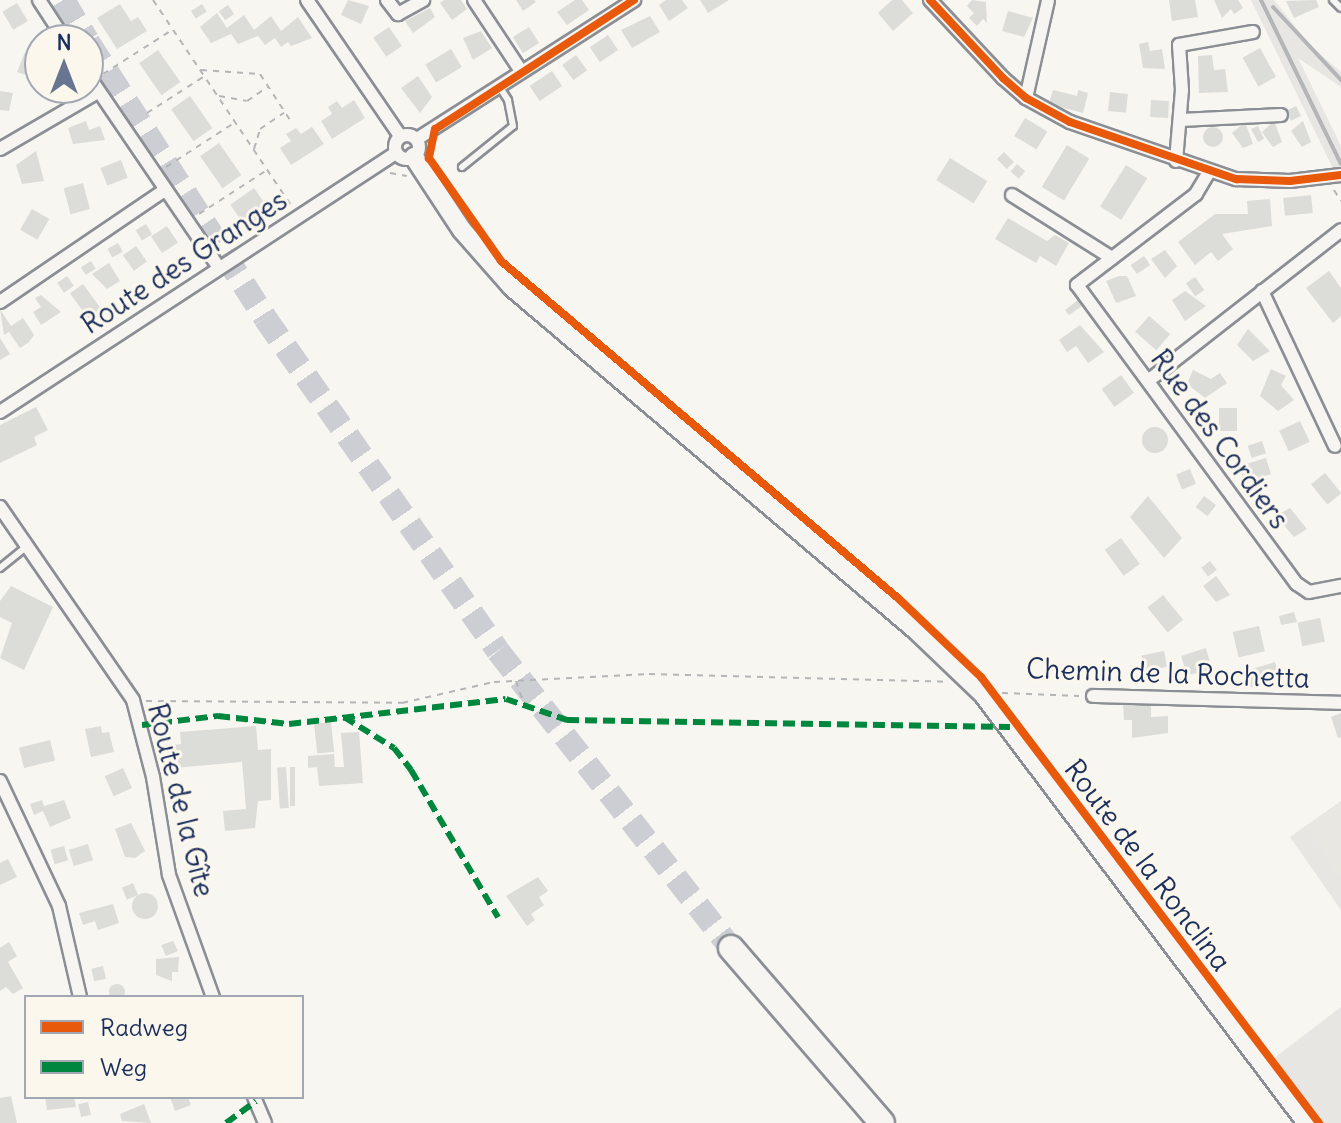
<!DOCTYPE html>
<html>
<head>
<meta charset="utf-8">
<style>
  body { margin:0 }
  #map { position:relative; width:1341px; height:1123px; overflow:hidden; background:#f8f6f0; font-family:Delius,sans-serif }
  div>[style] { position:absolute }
  .built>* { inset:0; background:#e7e6e2 }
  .green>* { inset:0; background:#e8e7e2 }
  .building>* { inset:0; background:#dcdcd9; transform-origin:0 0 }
  .round { border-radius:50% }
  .highway-tunnel>* { height:24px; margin-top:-12px; transform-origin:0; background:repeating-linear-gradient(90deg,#ccced3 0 24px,transparent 0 36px) }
  .path>* { height:2px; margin-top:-1px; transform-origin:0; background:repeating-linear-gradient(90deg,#b3b5b7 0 6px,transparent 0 12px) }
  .roads { filter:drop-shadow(2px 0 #8b8e94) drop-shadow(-2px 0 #8b8e94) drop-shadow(0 2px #8b8e94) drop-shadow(0 -2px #8b8e94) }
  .lane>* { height:6px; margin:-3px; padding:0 3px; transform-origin:3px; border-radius:3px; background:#f6f5f1 }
  .street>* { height:12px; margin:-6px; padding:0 6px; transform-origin:6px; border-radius:6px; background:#f6f5f1 }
  .street>.ring { margin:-6px; padding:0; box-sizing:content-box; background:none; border:12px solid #f6f5f1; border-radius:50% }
  .secondary>* { height:18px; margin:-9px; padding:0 9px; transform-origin:9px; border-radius:9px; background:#f6f5f1 }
  .highway>* { height:24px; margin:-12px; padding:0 12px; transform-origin:12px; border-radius:12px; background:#f6f5f1 }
  .rail>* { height:4px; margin:-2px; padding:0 2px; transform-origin:2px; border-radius:2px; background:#b3b5b7 }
  .quiet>* { height:6px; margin-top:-3px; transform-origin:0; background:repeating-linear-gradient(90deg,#00873e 0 12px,transparent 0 18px) }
  .cycleway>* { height:8px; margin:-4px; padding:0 4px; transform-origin:4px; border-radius:4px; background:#e8590c }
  span { translate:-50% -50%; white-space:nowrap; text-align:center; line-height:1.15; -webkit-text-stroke:6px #fbf7ec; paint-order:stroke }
  .street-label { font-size:28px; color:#1b2f5e }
  .legend { position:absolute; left:24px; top:995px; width:280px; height:104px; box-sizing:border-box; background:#fbf7ec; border:2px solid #a1a7b3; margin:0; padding:10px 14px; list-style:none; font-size:24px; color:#1b2f5e }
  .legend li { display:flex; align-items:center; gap:16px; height:40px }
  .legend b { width:40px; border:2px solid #a1a7b3 }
  .north { position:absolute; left:24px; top:24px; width:80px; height:80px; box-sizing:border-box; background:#fbf7ec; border:2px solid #a1a7b3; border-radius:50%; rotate:0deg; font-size:22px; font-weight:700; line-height:32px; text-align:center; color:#1b2f5e }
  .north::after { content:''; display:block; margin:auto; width:28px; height:36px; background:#687591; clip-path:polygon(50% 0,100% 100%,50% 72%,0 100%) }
</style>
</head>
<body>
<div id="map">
  <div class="built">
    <div style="clip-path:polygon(1251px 0,1274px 0,1311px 46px,1341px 72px,1341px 87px,1298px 58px,1341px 146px,1341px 185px)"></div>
    <div style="clip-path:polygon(1341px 801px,1341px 910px,1290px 837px)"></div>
    <div style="clip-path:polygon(1341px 1007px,1341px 1123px,1323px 1123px,1274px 1058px)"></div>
  </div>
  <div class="green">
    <div style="clip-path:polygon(1341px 803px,1341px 879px,1306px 826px)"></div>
  </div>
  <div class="building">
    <div style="clip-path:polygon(348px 0,369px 6px,361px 24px,341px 15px)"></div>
    <div style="clip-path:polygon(444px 0,461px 0,467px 9px,452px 20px,440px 3px)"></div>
    <div style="clip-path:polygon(516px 0,534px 0,536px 2px,523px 11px)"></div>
    <div style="clip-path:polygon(575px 0,582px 0,589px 10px,567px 25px,557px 12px)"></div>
    <div style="clip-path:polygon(666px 0,682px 0,688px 8px,669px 21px,659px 5px)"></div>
    <div style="clip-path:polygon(700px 0,729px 0,708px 13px)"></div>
    <div style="clip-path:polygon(892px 0,902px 0,913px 13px,893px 31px,878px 13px)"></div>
    <div style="clip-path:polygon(972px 0,986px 2px,987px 23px,983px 19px,977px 26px,969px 18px,974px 13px,967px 6px)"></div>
    <div style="clip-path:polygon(1169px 0,1195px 0,1198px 17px,1172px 21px)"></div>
    <div style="clip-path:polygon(1214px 0,1238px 0,1243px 8px,1234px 14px,1231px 9px,1222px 18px)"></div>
    <div style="clip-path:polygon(1316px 0,1319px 7px,1294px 18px,1286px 1px)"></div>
    <div style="left:17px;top:3px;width:21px;height:17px;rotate:59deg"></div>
    <div style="clip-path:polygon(120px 4px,131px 21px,138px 17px,147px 31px,117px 49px,97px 18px)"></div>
    <div style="left:202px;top:4px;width:9px;height:13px;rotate:58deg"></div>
    <div style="left:228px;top:5px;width:11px;height:11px;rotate:56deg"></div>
    <div style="clip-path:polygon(430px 8px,435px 17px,413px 33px,405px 21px)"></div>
    <div style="clip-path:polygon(1008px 11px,1033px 18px,1024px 37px,1002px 31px)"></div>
    <div style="clip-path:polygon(217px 13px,227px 28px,244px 15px,254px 30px,271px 16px,281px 31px,298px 17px,312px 38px,291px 46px,288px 42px,281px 47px,275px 38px,265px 45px,258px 36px,238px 44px,231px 34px,211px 43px,200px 27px)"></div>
    <div style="clip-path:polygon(650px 16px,660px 32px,632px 48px,621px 30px)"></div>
    <div style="left:389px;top:27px;width:23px;height:19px;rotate:56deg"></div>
    <div style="left:529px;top:27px;width:19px;height:19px;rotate:58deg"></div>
    <div style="clip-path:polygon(481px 31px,492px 48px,473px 60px,463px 38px)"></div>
    <div style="left:608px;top:35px;width:18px;height:22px;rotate:56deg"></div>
    <div style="clip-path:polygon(1148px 42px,1150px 51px,1162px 49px,1165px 69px,1143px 68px,1139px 44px)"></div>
    <div style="left:1260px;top:48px;width:33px;height:20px;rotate:61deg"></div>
    <div style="left:451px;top:49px;width:21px;height:30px;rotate:59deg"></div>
    <div style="left:158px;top:50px;width:39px;height:23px;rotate:55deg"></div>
    <div style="clip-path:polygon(25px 52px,40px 58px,35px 78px,17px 72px)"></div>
    <div style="left:576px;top:55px;width:19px;height:17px;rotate:54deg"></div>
    <div style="clip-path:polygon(1212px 55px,1214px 70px,1225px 69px,1228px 92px,1199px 93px,1198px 56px)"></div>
    <div style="left:552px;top:71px;width:18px;height:27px;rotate:56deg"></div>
    <div style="clip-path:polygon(418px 76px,432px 97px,420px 113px,401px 88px)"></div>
    <div style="clip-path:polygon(1053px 90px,1077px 96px,1078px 90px,1088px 93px,1083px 113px,1049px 104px)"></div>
    <div style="clip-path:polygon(0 91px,13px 93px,9px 111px,0 110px)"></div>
    <div style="left:1110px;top:92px;width:18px;height:19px;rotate:6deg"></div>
    <div style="left:190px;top:96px;width:39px;height:23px;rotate:55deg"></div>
    <div style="clip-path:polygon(354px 100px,365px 118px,332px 139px,321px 121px,332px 114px,328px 107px,337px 101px,342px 108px)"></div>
    <div style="left:1151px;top:100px;width:18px;height:17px;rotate:3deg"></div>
    <div style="left:1296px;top:106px;width:11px;height:11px;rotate:63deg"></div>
    <div style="left:1025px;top:118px;width:26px;height:21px;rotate:31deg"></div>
    <div style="clip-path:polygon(86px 121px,89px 130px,100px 126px,105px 140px,73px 144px,68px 128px)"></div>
    <div style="clip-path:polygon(1274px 121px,1282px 142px,1273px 147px,1262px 132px)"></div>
    <div style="clip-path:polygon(1303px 121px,1311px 142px,1302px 147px,1291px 131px)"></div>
    <div style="clip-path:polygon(1245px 122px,1253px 144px,1243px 148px,1232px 133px)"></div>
    <div style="clip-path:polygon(1258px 126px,1264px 139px,1258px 142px,1251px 129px)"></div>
    <div style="clip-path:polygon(312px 127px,324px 144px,291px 165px,280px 148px,291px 141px,286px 134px,296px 128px,301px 134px)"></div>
    <div class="round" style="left:1203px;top:127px;width:20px;height:20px"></div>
    <div style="left:219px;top:143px;width:39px;height:23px;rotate:55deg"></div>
    <div style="left:1067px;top:145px;width:26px;height:49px;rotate:31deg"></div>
    <div style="clip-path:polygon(36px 151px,44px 181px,22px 184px,16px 165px)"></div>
    <div style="left:1004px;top:152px;width:14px;height:10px;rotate:45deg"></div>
    <div style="left:950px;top:158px;width:44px;height:26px;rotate:32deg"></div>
    <div style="left:121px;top:160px;width:19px;height:22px;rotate:69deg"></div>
    <div style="left:1017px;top:164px;width:11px;height:10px;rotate:41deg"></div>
    <div style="left:1126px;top:165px;width:25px;height:49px;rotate:32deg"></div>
    <div style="left:83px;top:183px;width:27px;height:20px;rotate:75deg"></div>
    <div style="left:254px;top:188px;width:32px;height:29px;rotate:55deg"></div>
    <div style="left:1311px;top:195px;width:18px;height:28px;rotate:84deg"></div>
    <div style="clip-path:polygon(1270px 199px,1272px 226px,1222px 234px,1233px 249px,1218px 261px,1211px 252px,1195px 265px,1178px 242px,1215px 214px,1248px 214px,1247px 201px)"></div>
    <div style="left:32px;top:209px;width:20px;height:24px;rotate:30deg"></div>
    <div style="clip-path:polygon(1008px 218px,1047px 241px,1055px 235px,1069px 243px,1056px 266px,1040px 256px,1036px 263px,995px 239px)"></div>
    <div style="left:146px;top:224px;width:12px;height:12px;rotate:59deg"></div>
    <div style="left:167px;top:226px;width:20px;height:19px;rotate:57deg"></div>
    <div style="left:118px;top:243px;width:10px;height:12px;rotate:61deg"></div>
    <div style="left:136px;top:246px;width:19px;height:16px;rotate:55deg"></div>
    <div style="clip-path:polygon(1165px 250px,1177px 266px,1165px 278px,1151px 259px)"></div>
    <div style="left:1144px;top:256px;width:11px;height:16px;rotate:56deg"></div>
    <div style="left:91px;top:261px;width:9px;height:12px;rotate:58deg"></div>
    <div style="clip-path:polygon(109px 263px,120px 281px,107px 289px,92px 274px)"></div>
    <div style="clip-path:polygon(1329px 271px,1341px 288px,1341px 316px,1333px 323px,1306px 288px)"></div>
    <div style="left:67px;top:276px;width:12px;height:12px;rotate:55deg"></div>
    <div style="clip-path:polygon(1119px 276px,1127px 276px,1136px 296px,1116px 303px,1106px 281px)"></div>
    <div style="left:1195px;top:277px;width:16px;height:11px;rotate:55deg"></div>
    <div style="left:83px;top:284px;width:31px;height:16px;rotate:54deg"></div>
    <div style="clip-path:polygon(1185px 291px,1206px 306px,1185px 321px,1172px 300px)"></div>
    <div style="clip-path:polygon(41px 295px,61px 312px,41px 325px,33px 312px,41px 307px,35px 298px)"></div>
    <div style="clip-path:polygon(1078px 300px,1082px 306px,1069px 315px,1065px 310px)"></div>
    <div style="clip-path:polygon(0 309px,11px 326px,23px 318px,34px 335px,29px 342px,20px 348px,9px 332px,4px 335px)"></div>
    <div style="left:1149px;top:316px;width:28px;height:21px;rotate:41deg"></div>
    <div style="clip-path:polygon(1080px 325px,1104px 352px,1088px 363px,1076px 346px,1067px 352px,1059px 340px)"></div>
    <div style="clip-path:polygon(1248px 329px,1270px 351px,1253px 361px,1237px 345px)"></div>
    <div style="clip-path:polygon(0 338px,10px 354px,0 360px)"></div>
    <div style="clip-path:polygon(1271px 369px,1286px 376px,1281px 385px,1294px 400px,1278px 411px,1260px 396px)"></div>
    <div style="clip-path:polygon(1193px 370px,1211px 379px,1220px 373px,1227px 383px,1205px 398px,1187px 384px)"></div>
    <div style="left:1121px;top:375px;width:22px;height:24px;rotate:54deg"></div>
    <div style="clip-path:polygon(36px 407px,48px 430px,34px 437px,37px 445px,0 463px,0 425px)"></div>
    <div style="left:1219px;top:408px;width:18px;height:23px"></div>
    <div style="left:1300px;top:421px;width:23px;height:23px;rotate:65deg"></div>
    <div class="round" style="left:1142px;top:427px;width:26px;height:26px"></div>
    <div style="left:1262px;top:441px;width:13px;height:15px;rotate:72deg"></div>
    <div style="left:1266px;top:458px;width:17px;height:28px;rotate:73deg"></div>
    <div style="left:1190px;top:469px;width:16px;height:15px;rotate:68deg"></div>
    <div style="left:1325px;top:473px;width:26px;height:18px;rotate:51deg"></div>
    <div style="clip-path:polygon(1148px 496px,1182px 538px,1164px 558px,1130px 517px)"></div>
    <div style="left:1204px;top:496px;width:15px;height:14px;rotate:37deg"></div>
    <div style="clip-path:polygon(1290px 508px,1307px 529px,1294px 537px,1276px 516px)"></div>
    <div style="left:1121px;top:538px;width:32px;height:20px;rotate:54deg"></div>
    <div style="left:1210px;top:561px;width:11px;height:11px;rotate:52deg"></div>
    <div style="clip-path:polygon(1216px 576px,1230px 595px,1216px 602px,1203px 586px)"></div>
    <div style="clip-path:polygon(11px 586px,53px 607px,24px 670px,0 658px,12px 623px,0 617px,0 601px)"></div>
    <div style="left:1163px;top:595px;width:32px;height:20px;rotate:51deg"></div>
    <div style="clip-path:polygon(1294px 612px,1297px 622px,1281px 625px,1279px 616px)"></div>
    <div style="left:1320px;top:618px;width:24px;height:23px;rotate:78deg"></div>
    <div style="left:1259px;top:626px;width:26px;height:27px;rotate:77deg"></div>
    <div style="clip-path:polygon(1206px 648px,1212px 670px,1187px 675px,1181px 656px)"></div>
    <div style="left:1164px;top:651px;width:16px;height:23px;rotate:79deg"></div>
    <div style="left:1275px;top:662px;width:17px;height:32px;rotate:73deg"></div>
    <div style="clip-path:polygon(1151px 703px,1151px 717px,1168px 716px,1168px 733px,1132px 738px,1132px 720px,1124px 720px,1123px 704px)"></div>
    <div style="clip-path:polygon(1341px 713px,1341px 737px,1338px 738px,1331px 717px)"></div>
    <div style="left:331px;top:722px;width:30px;height:17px;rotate:84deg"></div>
    <div style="clip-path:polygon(101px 726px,102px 733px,109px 732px,114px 752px,91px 757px,85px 729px)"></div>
    <div style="clip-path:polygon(256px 726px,258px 750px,271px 749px,271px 800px,258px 801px,255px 828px,225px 831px,223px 811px,246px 809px,242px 762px,174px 768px,172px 745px,181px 744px,180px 732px)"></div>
    <div style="clip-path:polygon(359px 732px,363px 783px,319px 786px,317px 767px,308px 768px,308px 756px,334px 754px,335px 767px,344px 767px,341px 733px)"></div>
    <div style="left:50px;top:740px;width:21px;height:32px;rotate:76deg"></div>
    <div style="left:286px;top:767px;width:41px;height:9px;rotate:86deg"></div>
    <div style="left:290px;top:767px;width:5px;height:39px"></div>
    <div style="left:123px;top:768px;width:22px;height:20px;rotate:66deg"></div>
    <div style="clip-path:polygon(42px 800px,44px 806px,64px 800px,71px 818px,50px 827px,43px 811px,34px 815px,30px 804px)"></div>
    <div style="clip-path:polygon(131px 823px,145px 851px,135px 858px,125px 857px,115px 829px)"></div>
    <div style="left:88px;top:844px;width:17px;height:20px;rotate:73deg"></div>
    <div style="left:64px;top:846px;width:15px;height:14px;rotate:74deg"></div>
    <div style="clip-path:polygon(8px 859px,17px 877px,0 885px,0 863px)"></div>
    <div style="clip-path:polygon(538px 877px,548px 891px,539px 897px,544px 905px,531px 914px,535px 920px,527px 926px,506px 896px)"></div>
    <div style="left:133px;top:883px;width:13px;height:12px;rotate:67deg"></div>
    <div class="round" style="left:132px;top:893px;width:26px;height:26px"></div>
    <div style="clip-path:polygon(113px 904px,119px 923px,98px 930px,95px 921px,83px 925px,79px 913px)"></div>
    <div style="clip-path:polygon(173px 941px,178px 951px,166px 956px,161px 945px)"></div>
    <div style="clip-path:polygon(9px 942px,17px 956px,8px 962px,23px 988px,13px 994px,6px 987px,0 991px,0 948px)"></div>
    <div style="clip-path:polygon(179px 957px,178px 972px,172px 972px,172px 981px,156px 975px,156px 959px)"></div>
    <div style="left:103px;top:966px;width:13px;height:12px;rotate:77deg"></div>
    <div class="round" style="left:109px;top:984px;width:16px;height:16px"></div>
    <div style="clip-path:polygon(11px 1096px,17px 1123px,0 1123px,0 1098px)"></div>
    <div style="clip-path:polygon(45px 1097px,74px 1097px,76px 1107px,47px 1110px)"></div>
    <div style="clip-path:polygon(170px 1097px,188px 1097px,191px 1105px,175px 1111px)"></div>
    <div style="left:88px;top:1102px;width:13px;height:10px;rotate:77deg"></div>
    <div style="clip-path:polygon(144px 1104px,151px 1123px,122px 1121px,120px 1114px)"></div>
  </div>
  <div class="highway-tunnel">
    <div style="left:63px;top:0;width:47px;rotate:59deg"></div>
    <div style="left:88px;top:42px;width:328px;rotate:57.3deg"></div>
    <div style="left:265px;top:318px;width:406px;rotate:55deg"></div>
    <div style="left:498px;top:651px;width:377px;rotate:51.9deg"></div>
  </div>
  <div class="path">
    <div style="left:153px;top:0;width:249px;rotate:56.1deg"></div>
    <div style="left:201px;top:70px;width:59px;rotate:3.9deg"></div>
    <div style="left:260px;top:74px;width:55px;rotate:56.9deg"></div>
    <div style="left:103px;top:74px;width:82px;rotate:-32.5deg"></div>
    <div style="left:219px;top:96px;width:28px;rotate:10deg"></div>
    <div style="left:247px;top:101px;width:25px;rotate:-34deg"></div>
    <div style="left:147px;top:113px;width:67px;rotate:-32.7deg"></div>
    <div style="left:254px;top:149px;width:21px;rotate:-73deg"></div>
    <div style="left:260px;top:129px;width:29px;rotate:-34deg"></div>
    <div style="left:166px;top:167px;width:81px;rotate:-32.9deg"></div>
    <div style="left:390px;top:173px;width:17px;rotate:10deg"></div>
    <div style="left:1334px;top:190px;width:13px;rotate:58deg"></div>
    <div style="left:199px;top:214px;width:81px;rotate:-32.9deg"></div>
    <div style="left:516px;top:681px;width:21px;rotate:71deg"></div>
    <div style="left:1002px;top:693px;width:77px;rotate:2.2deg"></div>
    <div style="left:146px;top:701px;width:256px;rotate:0.4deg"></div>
    <div style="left:402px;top:703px;width:94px;rotate:-12.9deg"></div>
    <div style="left:494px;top:682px;width:155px;rotate:-3deg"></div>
    <div style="left:649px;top:674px;width:300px;rotate:1.5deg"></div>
  </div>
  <div class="roads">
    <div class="lane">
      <div style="left:1333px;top:0;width:11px;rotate:45deg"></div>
      <div style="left:462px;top:167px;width:65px;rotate:-38.8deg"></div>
      <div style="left:513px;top:126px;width:26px;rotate:-101deg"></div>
      <div style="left:508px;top:100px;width:17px;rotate:-123deg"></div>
      <div style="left:0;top:568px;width:36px;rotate:-39deg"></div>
    </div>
    <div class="street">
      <div style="left:39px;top:0;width:48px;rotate:57deg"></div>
      <div style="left:307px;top:0;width:165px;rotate:55.6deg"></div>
      <div style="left:387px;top:0;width:18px;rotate:52deg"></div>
      <div style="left:398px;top:14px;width:29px;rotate:-29deg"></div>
      <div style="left:474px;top:0;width:85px;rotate:56.5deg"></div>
      <div style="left:930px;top:0;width:107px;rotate:46.9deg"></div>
      <div style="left:1003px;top:78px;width:30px;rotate:41deg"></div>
      <div style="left:1026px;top:98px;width:50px;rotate:28.6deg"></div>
      <div style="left:1070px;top:122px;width:176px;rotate:19deg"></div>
      <div style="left:1236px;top:179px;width:54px;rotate:2.1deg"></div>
      <div style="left:1290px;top:181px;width:51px;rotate:-6.7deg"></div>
      <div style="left:88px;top:75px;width:233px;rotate:55.8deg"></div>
      <div style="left:1026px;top:98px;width:100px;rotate:-77.3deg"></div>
      <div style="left:1181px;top:120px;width:100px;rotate:-2.9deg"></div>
      <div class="ring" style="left:395px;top:135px;width:12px;height:12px"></div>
      <div style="left:417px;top:139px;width:258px;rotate:-32.6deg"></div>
      <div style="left:0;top:149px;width:113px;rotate:-30.2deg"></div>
      <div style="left:1176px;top:161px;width:71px;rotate:-85.2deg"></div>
      <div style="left:1182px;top:90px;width:45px;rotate:-93.8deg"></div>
      <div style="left:1179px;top:45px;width:75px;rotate:-10deg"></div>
      <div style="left:1209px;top:172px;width:26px;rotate:121deg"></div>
      <div style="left:1196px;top:194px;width:150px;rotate:142.6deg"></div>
      <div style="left:1077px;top:285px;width:371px;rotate:53.7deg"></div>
      <div style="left:1297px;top:584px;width:14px;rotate:34deg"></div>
      <div style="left:1309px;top:592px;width:33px;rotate:-11deg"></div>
      <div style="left:1012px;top:195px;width:118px;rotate:32.2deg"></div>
      <div style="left:1262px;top:291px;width:171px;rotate:64.8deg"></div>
      <div style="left:0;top:302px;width:199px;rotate:-34.2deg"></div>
      <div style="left:1148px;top:381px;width:245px;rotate:-38deg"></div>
      <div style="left:0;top:412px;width:473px;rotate:-33.2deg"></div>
      <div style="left:0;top:507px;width:234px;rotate:55.4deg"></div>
      <div style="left:133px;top:700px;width:80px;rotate:75.4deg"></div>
      <div style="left:153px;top:777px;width:99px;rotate:80.7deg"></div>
      <div style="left:169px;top:875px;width:130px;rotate:70.2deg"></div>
      <div style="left:1093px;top:696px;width:248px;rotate:1.6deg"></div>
      <div style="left:0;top:781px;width:138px;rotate:64.7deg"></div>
      <div style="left:59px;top:906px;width:93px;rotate:77deg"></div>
      <div style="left:254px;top:1097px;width:28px;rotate:67deg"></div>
    </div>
    <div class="secondary">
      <div style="left:414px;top:157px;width:87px;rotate:56.7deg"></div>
      <div style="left:462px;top:230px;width:76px;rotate:48.7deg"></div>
      <div style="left:512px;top:287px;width:530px;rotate:40.33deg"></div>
      <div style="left:916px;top:630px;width:93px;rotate:43.7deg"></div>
      <div style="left:983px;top:694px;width:538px;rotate:52.94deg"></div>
    </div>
    <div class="highway">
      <div style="left:731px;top:948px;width:231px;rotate:49.2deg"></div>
    </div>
  </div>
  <div class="rail">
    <div style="left:1261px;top:0;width:182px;rotate:64deg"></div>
    <div style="left:1273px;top:7px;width:100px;rotate:47deg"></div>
  </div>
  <div class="quiet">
    <div style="left:344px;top:717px;width:59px;rotate:31.8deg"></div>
    <div style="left:394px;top:748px;width:28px;rotate:52deg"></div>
    <div style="left:411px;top:770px;width:171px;rotate:59.4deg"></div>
    <div style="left:142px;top:725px;width:77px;rotate:-6.8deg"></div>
    <div style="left:218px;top:716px;width:71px;rotate:6.4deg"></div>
    <div style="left:289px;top:724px;width:218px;rotate:-6.6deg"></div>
    <div style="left:506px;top:699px;width:65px;rotate:19deg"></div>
    <div style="left:567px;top:720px;width:443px;rotate:0.9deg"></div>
    <div style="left:226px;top:1123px;width:37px;rotate:-36deg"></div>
  </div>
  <div class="cycleway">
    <div style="left:634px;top:0;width:237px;rotate:147deg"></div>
    <div style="left:435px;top:129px;width:30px;rotate:102deg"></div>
    <div style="left:429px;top:158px;width:126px;rotate:55deg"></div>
    <div style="left:501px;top:261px;width:522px;rotate:40.34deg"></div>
    <div style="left:899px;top:599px;width:113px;rotate:43.6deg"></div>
    <div style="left:981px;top:677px;width:560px;rotate:52.84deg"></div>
    <div style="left:930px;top:0;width:107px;rotate:46.9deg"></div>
    <div style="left:1003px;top:78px;width:30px;rotate:41deg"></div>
    <div style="left:1026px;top:98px;width:50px;rotate:28.6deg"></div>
    <div style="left:1070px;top:122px;width:176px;rotate:19deg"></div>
    <div style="left:1236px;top:179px;width:54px;rotate:2.1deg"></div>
    <div style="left:1290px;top:181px;width:51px;rotate:-6.7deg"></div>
  </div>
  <div class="street-label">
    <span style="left:184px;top:262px;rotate:-33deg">Route des Granges</span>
    <span style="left:1220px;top:439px;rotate:54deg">Rue des Cordiers</span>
    <span style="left:1168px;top:673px;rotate:2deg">Chemin de la Rochetta</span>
    <span style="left:181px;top:800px;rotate:76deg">Route de la Gîte</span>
    <span style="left:1148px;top:865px;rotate:53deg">Route de la Ronclina</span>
  </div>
  <ul class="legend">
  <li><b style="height:10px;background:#e8590c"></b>Radweg</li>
  <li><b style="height:10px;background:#00873e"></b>Weg</li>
  </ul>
  <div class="north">N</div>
</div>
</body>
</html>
